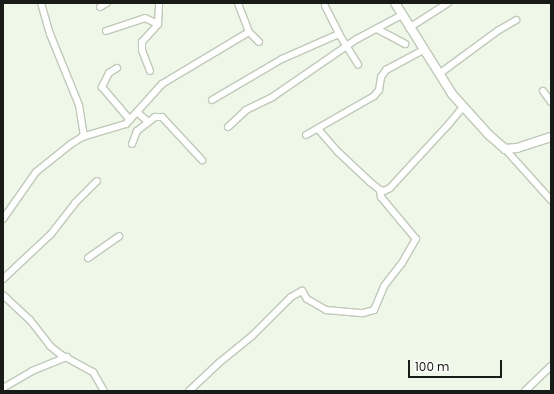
<!DOCTYPE html>
<html>
<head>
<meta charset="utf-8">
<style>
  body { margin:0 }
  #map { position:relative; width:554px; height:394px; overflow:hidden; background:#eff8e8; font-family:Poppins,sans-serif }
  div>[style] { position:absolute }
  .roads { filter:drop-shadow(1px 0 #c0c9b9) drop-shadow(-1px 0 #c0c9b9) drop-shadow(0 1px #c0c9b9) drop-shadow(0 -1px #c0c9b9) }
  .minor>* { height:6px; margin:-3px; padding:0 3px; transform-origin:3px; border-radius:3px; background:#fff }
  .tertiary>* { height:8px; margin:-4px; padding:0 4px; transform-origin:4px; border-radius:4px; background:#fff }
  span { translate:-50% -50%; white-space:nowrap; text-align:center; line-height:1.15; -webkit-text-stroke:3px #fff; paint-order:stroke }
  .frame { position:absolute; inset:0; border:4px solid #191c16; pointer-events:none }
  .scale { position:absolute; left:408px; top:360px; width:94px; height:18px; box-sizing:border-box; border:2px solid #191c16; border-top:0; padding-left:5px; font-size:12px; line-height:14px; white-space:nowrap; color:#191c16; -webkit-text-stroke:3px #fff; paint-order:stroke }
</style>
</head>
<body>
<div id="map">
  <div class="roads">
    <div class="minor">
      <div style="left:41px;top:3px;width:32px;rotate:74deg"></div>
      <div style="left:50px;top:34px;width:77px;rotate:67.8deg"></div>
      <div style="left:79px;top:105px;width:32px;rotate:81deg"></div>
      <div style="left:325px;top:6px;width:31px;rotate:63deg"></div>
      <div style="left:339px;top:34px;width:36px;rotate:58deg"></div>
      <div style="left:100px;top:7px;width:8px;rotate:-30deg"></div>
      <div style="left:409px;top:28px;width:46px;rotate:-32.7deg"></div>
      <div style="left:377px;top:29px;width:32px;rotate:28deg"></div>
      <div style="left:106px;top:31px;width:41px;rotate:-18.4deg"></div>
      <div style="left:145px;top:18px;width:14px;rotate:25deg"></div>
      <div style="left:249px;top:32px;width:14px;rotate:45deg"></div>
      <div style="left:117px;top:68px;width:9px;rotate:148deg"></div>
      <div style="left:109px;top:73px;width:16px;rotate:117deg"></div>
      <div style="left:102px;top:87px;width:43px;rotate:49.7deg"></div>
      <div style="left:150px;top:71px;width:22px;rotate:-111deg"></div>
      <div style="left:142px;top:50px;width:8px;rotate:-90deg"></div>
      <div style="left:142px;top:42px;width:24px;rotate:-48deg"></div>
      <div style="left:158px;top:24px;width:21px;rotate:-87deg"></div>
      <div style="left:439px;top:74px;width:74px;rotate:-36.3deg"></div>
      <div style="left:499px;top:30px;width:20px;rotate:-30deg"></div>
      <div style="left:543px;top:91px;width:14px;rotate:54deg"></div>
      <div style="left:212px;top:100px;width:81px;rotate:-30.4deg"></div>
      <div style="left:282px;top:59px;width:62px;rotate:-23.7deg"></div>
      <div style="left:137px;top:112px;width:15px;rotate:42deg"></div>
      <div style="left:228px;top:127px;width:25px;rotate:-43deg"></div>
      <div style="left:246px;top:110px;width:28px;rotate:-26deg"></div>
      <div style="left:271px;top:98px;width:104px;rotate:-34.5deg"></div>
      <div style="left:357px;top:39px;width:51px;rotate:-28.1deg"></div>
      <div style="left:318px;top:129px;width:29px;rotate:49deg"></div>
      <div style="left:337px;top:151px;width:45px;rotate:43.2deg"></div>
      <div style="left:370px;top:182px;width:13px;rotate:39deg"></div>
      <div style="left:380px;top:190px;width:4px;rotate:14deg"></div>
      <div style="left:384px;top:191px;width:7px;rotate:-27deg"></div>
      <div style="left:390px;top:188px;width:86px;rotate:-47.4deg"></div>
      <div style="left:448px;top:125px;width:23px;rotate:-50deg"></div>
      <div style="left:306px;top:135px;width:78px;rotate:-29.8deg"></div>
      <div style="left:374px;top:96px;width:8px;rotate:-50deg"></div>
      <div style="left:379px;top:90px;width:13px;rotate:-81deg"></div>
      <div style="left:381px;top:77px;width:9px;rotate:-54deg"></div>
      <div style="left:386px;top:70px;width:42px;rotate:-28.4deg"></div>
      <div style="left:132px;top:144px;width:14px;rotate:-69deg"></div>
      <div style="left:137px;top:131px;width:23px;rotate:-38deg"></div>
      <div style="left:155px;top:117px;width:7px"></div>
      <div style="left:162px;top:117px;width:59px;rotate:47.1deg"></div>
      <div style="left:505px;top:149px;width:69px;rotate:48deg"></div>
      <div style="left:3px;top:219px;width:57px;rotate:-54.9deg"></div>
      <div style="left:36px;top:172px;width:45px;rotate:-38.7deg"></div>
      <div style="left:71px;top:144px;width:13px;rotate:-32deg"></div>
      <div style="left:82px;top:137px;width:46px;rotate:-16.5deg"></div>
      <div style="left:126px;top:124px;width:54px;rotate:-48deg"></div>
      <div style="left:162px;top:84px;width:101px;rotate:-30.9deg"></div>
      <div style="left:249px;top:32px;width:31px;rotate:-111deg"></div>
      <div style="left:88px;top:258px;width:38px;rotate:-35deg"></div>
      <div style="left:3px;top:279px;width:66px;rotate:-43.2deg"></div>
      <div style="left:51px;top:234px;width:39px;rotate:-52deg"></div>
      <div style="left:75px;top:203px;width:31px;rotate:-45deg"></div>
      <div style="left:3px;top:295px;width:37px;rotate:43deg"></div>
      <div style="left:30px;top:320px;width:33px;rotate:52deg"></div>
      <div style="left:50px;top:346px;width:13px;rotate:39deg"></div>
      <div style="left:60px;top:354px;width:38px;rotate:29deg"></div>
      <div style="left:93px;top:372px;width:22px;rotate:60deg"></div>
      <div style="left:3px;top:388px;width:34px;rotate:-30deg"></div>
      <div style="left:32px;top:371px;width:38px;rotate:-22deg"></div>
      <div style="left:189px;top:391px;width:42px;rotate:-43.1deg"></div>
      <div style="left:220px;top:362px;width:41px;rotate:-39.1deg"></div>
      <div style="left:252px;top:336px;width:55px;rotate:-45deg"></div>
      <div style="left:291px;top:297px;width:13px;rotate:-29deg"></div>
      <div style="left:302px;top:291px;width:9px;rotate:58deg"></div>
      <div style="left:307px;top:299px;width:22px;rotate:30deg"></div>
      <div style="left:326px;top:310px;width:37px;rotate:5deg"></div>
      <div style="left:363px;top:313px;width:11px;rotate:-15deg"></div>
      <div style="left:374px;top:310px;width:26px;rotate:-67deg"></div>
      <div style="left:384px;top:286px;width:29px;rotate:-52deg"></div>
      <div style="left:402px;top:263px;width:28px;rotate:-60deg"></div>
      <div style="left:416px;top:239px;width:55px;rotate:-129.8deg"></div>
      <div style="left:381px;top:197px;width:7px;rotate:-98deg"></div>
      <div style="left:525px;top:391px;width:36px;rotate:-44deg"></div>
    </div>
    <div class="tertiary">
      <div style="left:395px;top:3px;width:107px;rotate:57.9deg"></div>
      <div style="left:452px;top:94px;width:55px;rotate:47.9deg"></div>
      <div style="left:489px;top:135px;width:21px;rotate:41deg"></div>
      <div style="left:505px;top:149px;width:12px;rotate:-5deg"></div>
      <div style="left:517px;top:148px;width:36px;rotate:-18deg"></div>
    </div>
  </div>
  <div class="frame"></div>
  <div class="scale">100 m</div>
</div>
</body>
</html>
